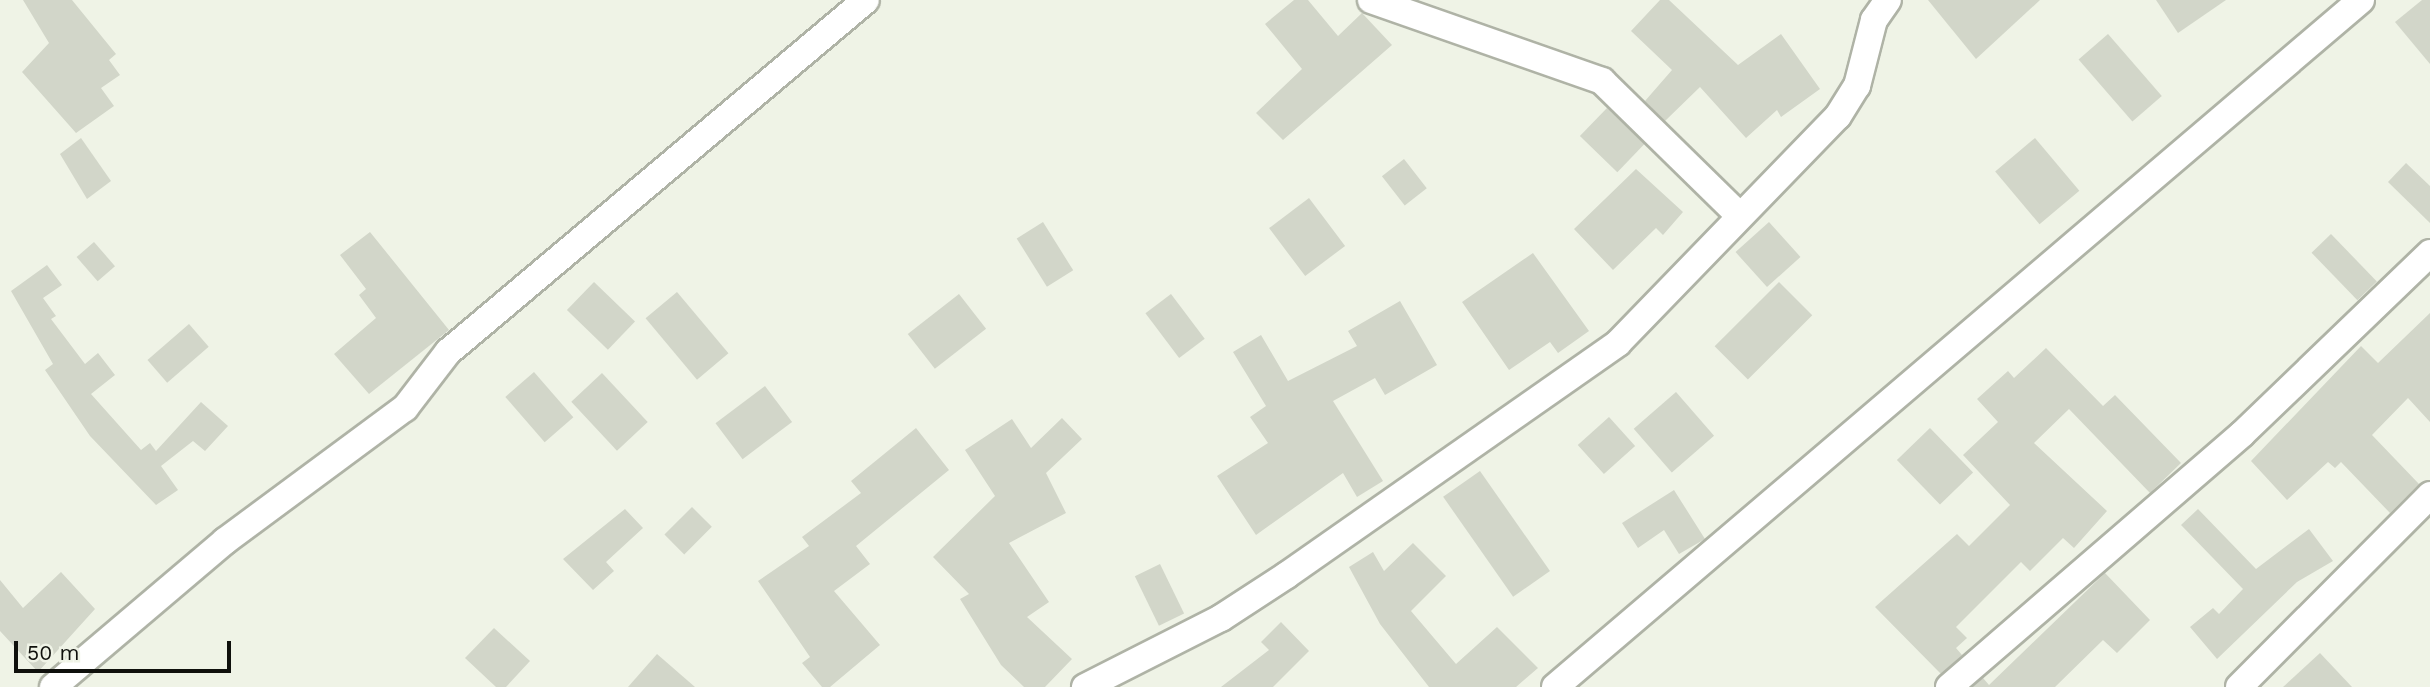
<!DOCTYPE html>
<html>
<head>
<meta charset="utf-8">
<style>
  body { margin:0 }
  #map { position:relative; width:2430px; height:687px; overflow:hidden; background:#eff3e6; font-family:"Work Sans",sans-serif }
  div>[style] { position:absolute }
  .building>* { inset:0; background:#d2d6c9; transform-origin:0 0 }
  .roads { filter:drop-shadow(2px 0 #afb3a6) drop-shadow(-2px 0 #afb3a6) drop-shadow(0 2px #afb3a6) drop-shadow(0 -2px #afb3a6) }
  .minor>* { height:26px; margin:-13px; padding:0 13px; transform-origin:13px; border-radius:13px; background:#fff }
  span { translate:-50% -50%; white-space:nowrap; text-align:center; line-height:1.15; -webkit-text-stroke:7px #eff3e6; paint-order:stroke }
  .scale { position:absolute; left:14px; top:641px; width:217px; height:32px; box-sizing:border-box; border:4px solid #0f100c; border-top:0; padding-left:9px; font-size:21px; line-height:24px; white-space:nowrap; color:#0f100c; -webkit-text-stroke:5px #eff3e6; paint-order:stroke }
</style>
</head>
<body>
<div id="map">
  <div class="building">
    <div style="clip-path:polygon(23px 0,72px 0,116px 54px,109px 60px,120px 75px,101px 88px,114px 106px,76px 133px,22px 72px,49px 43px)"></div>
    <div style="clip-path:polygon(1294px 0,1308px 0,1338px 36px,1362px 13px,1392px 45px,1283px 140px,1256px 113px,1302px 69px,1265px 24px)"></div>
    <div style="clip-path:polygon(1660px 0,1669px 0,1738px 65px,1781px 34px,1820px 89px,1781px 117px,1777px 110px,1746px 138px,1700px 87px,1665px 121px,1645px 101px,1672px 70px,1631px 31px)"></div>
    <div style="clip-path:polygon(1928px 0,2040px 0,1976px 59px)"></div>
    <div style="clip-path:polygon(2156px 0,2226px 0,2178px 33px)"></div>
    <div style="clip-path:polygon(2422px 0,2430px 0,2430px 64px,2395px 22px)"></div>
    <div style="left:2108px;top:34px;width:82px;height:39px;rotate:49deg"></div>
    <div style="left:1607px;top:108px;width:52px;height:39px;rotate:44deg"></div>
    <div style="clip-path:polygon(81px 138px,111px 181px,87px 199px,60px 154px)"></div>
    <div style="left:2035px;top:138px;width:69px;height:52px;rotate:50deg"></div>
    <div style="left:1404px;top:159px;width:37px;height:28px;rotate:52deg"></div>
    <div style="clip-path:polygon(2406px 163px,2430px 186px,2430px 223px,2388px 182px)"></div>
    <div style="clip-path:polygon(1636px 169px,1683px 212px,1663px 235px,1656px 228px,1613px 270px,1574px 229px)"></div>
    <div style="left:1309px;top:198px;width:60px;height:50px;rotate:53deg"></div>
    <div style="left:1043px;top:222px;width:57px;height:31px;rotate:58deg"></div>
    <div style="left:1769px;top:222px;width:47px;height:45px;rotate:48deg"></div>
    <div style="clip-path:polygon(370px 232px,449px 330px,369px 394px,334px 354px,376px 318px,359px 295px,366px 289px,340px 255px)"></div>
    <div style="left:2331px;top:234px;width:66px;height:27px;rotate:46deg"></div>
    <div style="left:94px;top:242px;width:32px;height:23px;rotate:49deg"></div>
    <div style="clip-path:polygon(1533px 253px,1589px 331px,1558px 353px,1550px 342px,1509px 370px,1462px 302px)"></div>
    <div style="clip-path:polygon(47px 265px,62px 285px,43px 298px,56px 316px,51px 319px,85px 364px,98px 353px,115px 375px,91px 394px,141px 450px,150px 443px,156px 451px,201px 402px,228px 426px,205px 451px,193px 441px,161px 466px,178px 490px,156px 505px,90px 436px,45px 370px,53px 364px,11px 291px)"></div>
    <div style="left:594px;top:282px;width:57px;height:39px;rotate:44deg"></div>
    <div style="left:1779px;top:282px;width:47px;height:91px;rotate:45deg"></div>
    <div style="left:677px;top:292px;width:80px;height:41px;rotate:50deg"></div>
    <div style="left:959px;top:294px;width:44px;height:65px;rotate:52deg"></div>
    <div style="left:1171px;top:294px;width:56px;height:32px;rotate:53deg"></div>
    <div style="clip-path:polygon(1400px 301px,1437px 365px,1385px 395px,1375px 378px,1333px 401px,1383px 481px,1357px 497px,1343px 473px,1256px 535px,1217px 476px,1268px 443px,1250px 417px,1266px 406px,1233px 352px,1261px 335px,1288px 381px,1357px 346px,1348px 331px)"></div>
    <div style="clip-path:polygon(2430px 313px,2430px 422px,2408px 398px,2372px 435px,2419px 484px,2390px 513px,2341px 462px,2335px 468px,2328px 462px,2287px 500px,2251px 461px,2361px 346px,2378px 363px)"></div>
    <div style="left:189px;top:324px;width:30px;height:55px;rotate:49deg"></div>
    <div style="clip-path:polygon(2046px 348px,2103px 406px,2115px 395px,2181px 463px,2150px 493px,2069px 409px,2034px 443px,2107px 511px,2074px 548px,2063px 538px,2030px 571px,2021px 562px,1956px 627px,1967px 638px,1956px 648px,1962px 655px,1941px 674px,1875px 607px,1957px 534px,1969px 546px,2010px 505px,1963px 455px,1998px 422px,1977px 399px,2008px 371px,2014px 378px)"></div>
    <div style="left:534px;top:372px;width:60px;height:38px;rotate:49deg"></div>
    <div style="left:602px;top:373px;width:67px;height:42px;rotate:47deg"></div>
    <div style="left:765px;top:386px;width:45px;height:62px;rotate:53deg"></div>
    <div style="left:1676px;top:392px;width:58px;height:56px;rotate:49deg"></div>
    <div style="left:1609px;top:417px;width:39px;height:42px;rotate:48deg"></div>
    <div style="clip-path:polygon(1062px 418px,1082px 439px,1046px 473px,1066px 513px,1009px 543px,1049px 602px,1027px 617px,1072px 659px,1045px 687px,1024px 687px,1001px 665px,960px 599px,969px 594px,933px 557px,995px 496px,965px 450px,1012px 419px,1031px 448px)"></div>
    <div style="clip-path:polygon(916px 428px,949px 470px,856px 546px,870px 564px,834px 591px,880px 645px,830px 687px,822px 687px,802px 663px,810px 657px,758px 581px,809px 546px,802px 537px,861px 493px,851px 481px)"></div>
    <div style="left:1930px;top:428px;width:62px;height:46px;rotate:46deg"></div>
    <div style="left:1480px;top:471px;width:122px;height:45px;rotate:55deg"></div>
    <div style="clip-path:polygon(1674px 490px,1705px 539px,1679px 554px,1664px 530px,1638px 548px,1622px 523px)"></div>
    <div style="left:692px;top:507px;width:28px;height:39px;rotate:45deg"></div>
    <div style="clip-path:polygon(625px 509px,643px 528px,606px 562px,614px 571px,593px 590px,563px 559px)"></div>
    <div style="clip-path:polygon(2198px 509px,2256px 569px,2309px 529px,2333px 561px,2297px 582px,2217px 659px,2190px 627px,2213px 608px,2219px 614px,2243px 589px,2181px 525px)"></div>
    <div style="clip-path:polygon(1413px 543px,1446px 576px,1411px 611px,1456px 664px,1497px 627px,1538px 668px,1516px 687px,1429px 687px,1380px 624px,1349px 567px,1373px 552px,1384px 571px)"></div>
    <div style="left:1160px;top:564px;width:55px;height:28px;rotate:64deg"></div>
    <div style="clip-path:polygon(61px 572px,95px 609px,38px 672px,0 631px,0 580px,23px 608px)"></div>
    <div style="clip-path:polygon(2105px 573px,2150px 620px,2117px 653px,2103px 640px,2055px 687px,1973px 687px,1983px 678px,1989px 685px)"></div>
    <div style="clip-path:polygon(1281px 622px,1309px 651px,1273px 687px,1221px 687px,1269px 650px,1261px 642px)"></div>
    <div style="clip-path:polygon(494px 628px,530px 661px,506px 687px,496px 687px,465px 658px)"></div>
    <div style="clip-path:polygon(2320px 653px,2352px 687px,2283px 687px)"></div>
    <div style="clip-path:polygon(657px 654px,695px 687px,628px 687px)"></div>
  </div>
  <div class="roads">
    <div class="minor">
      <div style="left:1371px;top:0;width:245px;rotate:19.3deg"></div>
      <div style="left:1602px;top:81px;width:193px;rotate:44.4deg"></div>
      <div style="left:53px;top:687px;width:226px;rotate:-40.3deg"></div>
      <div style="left:225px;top:541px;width:224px;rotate:-36.5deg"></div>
      <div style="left:405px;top:408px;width:71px;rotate:-52.5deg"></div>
      <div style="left:448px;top:352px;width:546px;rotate:-40.1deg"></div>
      <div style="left:1085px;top:687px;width:153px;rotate:-26.9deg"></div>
      <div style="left:1221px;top:618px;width:79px;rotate:-33.1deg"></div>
      <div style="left:1287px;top:575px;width:404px;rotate:-35deg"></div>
      <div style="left:1618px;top:343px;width:316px;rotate:-45.9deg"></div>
      <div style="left:1838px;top:116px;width:36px;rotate:-58deg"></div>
      <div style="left:1857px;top:86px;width:68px;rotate:-75.6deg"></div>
      <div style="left:1874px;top:20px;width:24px;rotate:-55deg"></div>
      <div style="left:1555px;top:687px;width:1059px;rotate:-40.44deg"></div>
      <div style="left:1949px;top:687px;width:387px;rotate:-40.8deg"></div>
      <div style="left:2242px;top:434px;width:261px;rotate:-43.9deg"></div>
      <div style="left:2239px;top:687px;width:271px;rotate:-45.1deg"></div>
    </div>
  </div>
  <div class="scale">50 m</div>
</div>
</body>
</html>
